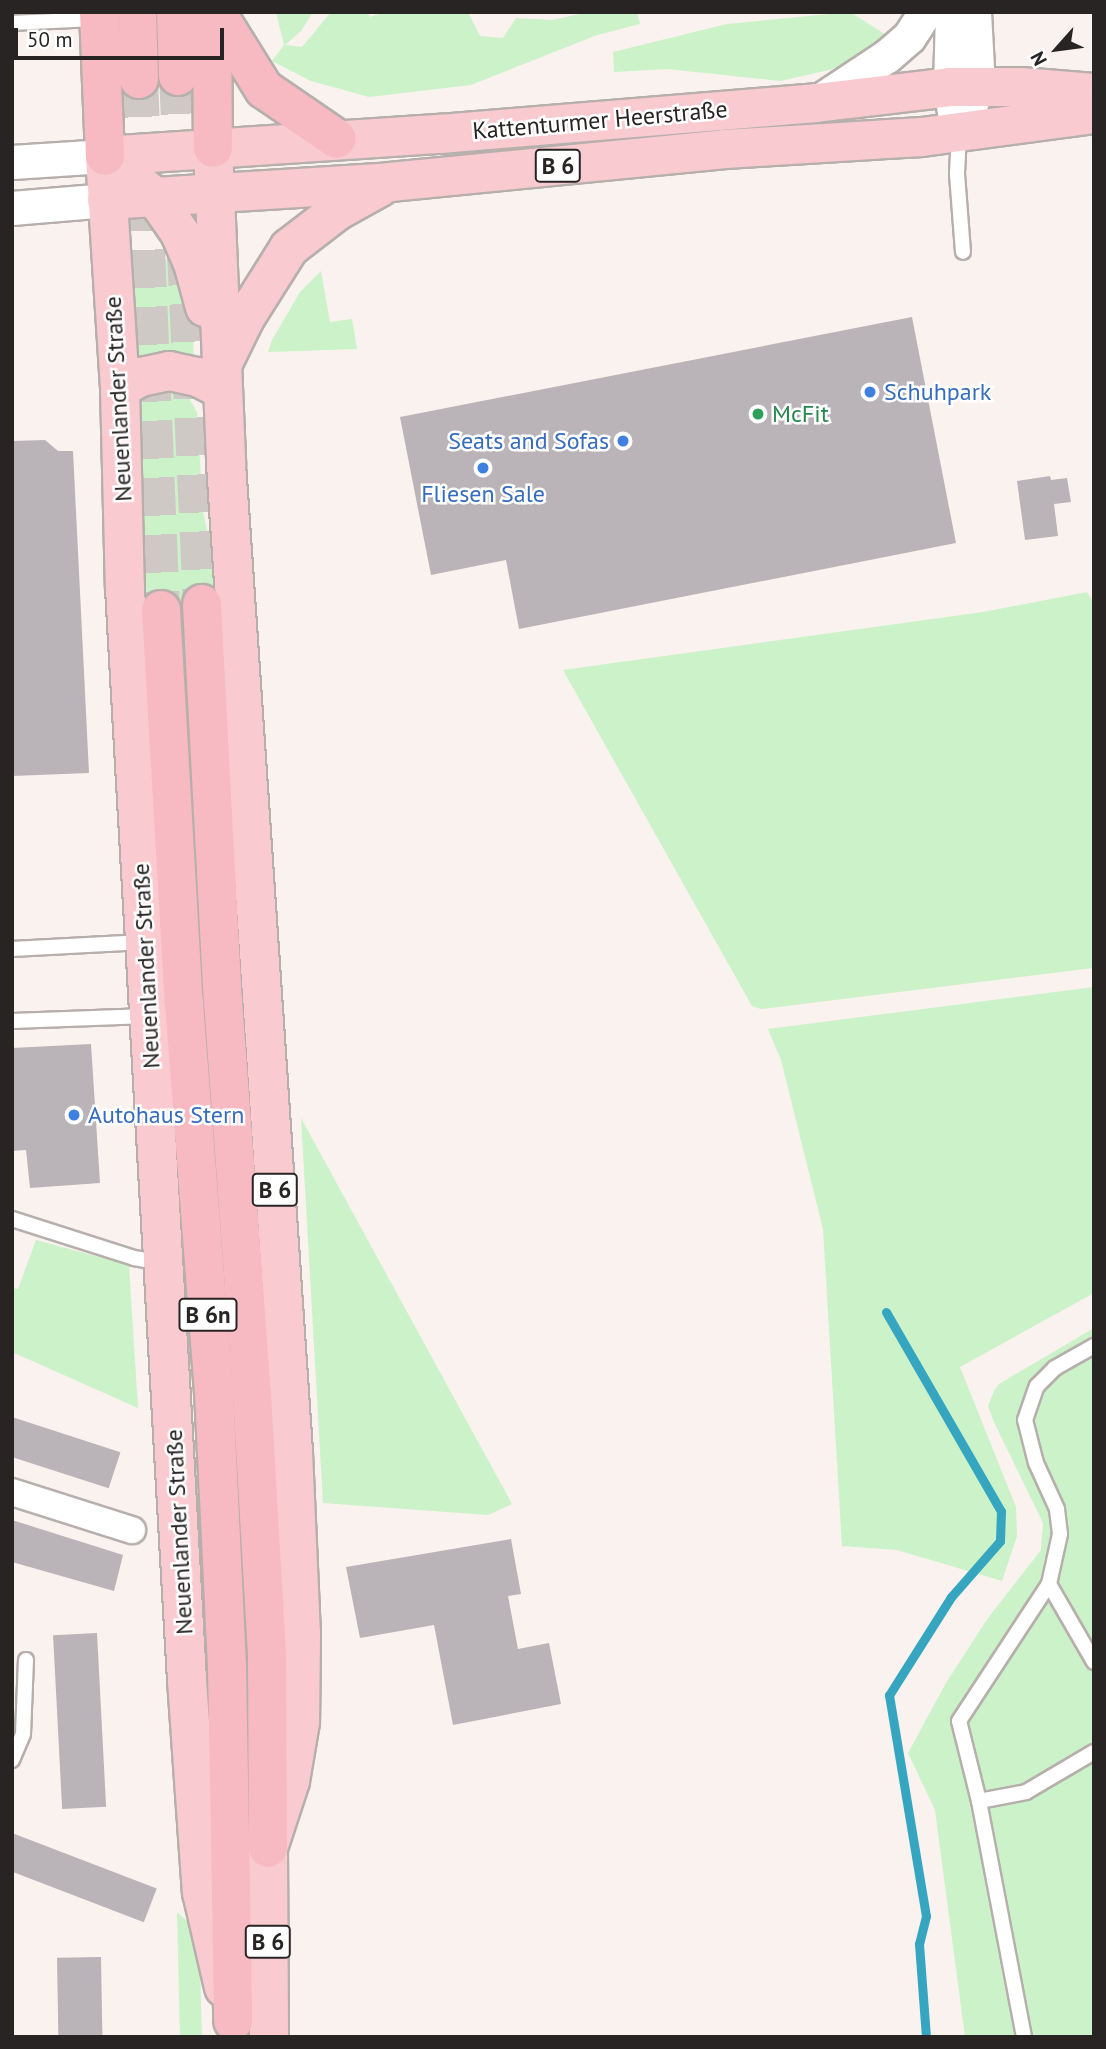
<!DOCTYPE html>
<html>
<head>
<meta charset="utf-8">
<style>
  body { margin:0 }
  #map { position:relative; width:1106px; height:2049px; overflow:hidden; background:#f9f2ee; font-family:"PT Sans",sans-serif }
  div>[style] { position:absolute }
  .green>* { inset:0; background:#cbf2c8 }
  .stream>* { height:9px; margin:-4.5px; padding:0 4.5px; transform-origin:4.5px; border-radius:4.5px; background:#36a5c0 }
  .building>* { inset:0; background:#bab4b8; transform-origin:0 0 }
  .trunk-tunnel>* { height:38px; margin-top:-19px; transform-origin:0; background:repeating-linear-gradient(90deg,#cfc9c5 0 38px,transparent 0 57px) }
  .roads { filter:drop-shadow(2px 0 #b6afac) drop-shadow(-2px 0 #b6afac) drop-shadow(0 2px #b6afac) drop-shadow(0 -2px #b6afac) }
  .service>* { height:14px; margin:-7px; padding:0 7px; transform-origin:7px; border-radius:7px; background:#fff }
  .minor>* { height:26px; margin:-13px; padding:0 13px; transform-origin:13px; border-radius:13px; background:#fff }
  .tertiary>* { height:33px; margin:-16.5px; padding:0 16.5px; transform-origin:16.5px; border-radius:16.5px; background:#fff }
  .primary>* { height:38px; margin:-19px; padding:0 19px; transform-origin:19px; border-radius:19px; background:#f9cbd1 }
  .trunk>* { height:38px; margin:-19px; padding:0 19px; transform-origin:19px; border-radius:19px; background:#f7bac2 }
  .dots>* { width:19px; height:19px; translate:-50% -50%; box-sizing:border-box; border:4px solid #fff; border-radius:50% }
  span { translate:-50% -50%; white-space:nowrap; text-align:center; line-height:1.15; -webkit-text-stroke:5px #fff; paint-order:stroke }
  .shield-label span { padding:2px 5px; background:#fff; border:2px solid; border-radius:5px; -webkit-text-stroke-width:0 }
  .shield-label { font-size:23px; color:#272423; font-weight:700 }
  .street-label { font-size:24px; color:#272423 }
  .shop-label { font-size:24px; color:#366cbe }
  .left { translate:0 -50%; text-align:left }
  .right { translate:-100% -50%; text-align:right }
  .leisure-label { font-size:24px; color:#27864d }
  .frame { position:absolute; inset:0; border:14px solid #272423; pointer-events:none }
  .north { position:absolute; left:1022px; top:14px; width:70px; height:70px; -webkit-text-stroke:5px #fff; paint-order:stroke; rotate:242deg; font-size:19px; font-weight:700; line-height:28px; text-align:center; color:#272423 }
  .north::after { content:''; display:block; margin:auto; width:24px; height:32px; background:#272423; clip-path:polygon(50% 0,100% 100%,50% 72%,0 100%) }
  .scale { position:absolute; left:14px; top:28px; width:210px; height:32px; box-sizing:border-box; border:4px solid #272423; border-top:0; padding-left:9px; font-size:21px; line-height:24px; white-space:nowrap; color:#272423; -webkit-text-stroke:5px #fff; paint-order:stroke }
</style>
</head>
<body>
<div id="map">
  <div class="green">
    <div style="clip-path:polygon(276px 12px,313px 12px,301px 31px,285px 45px,302px 47px,331px 12px,367px 12px,370px 17px,385px 12px,468px 12px,480px 36px,503px 38px,516px 18px,552px 20px,589px 12px,637px 12px,640px 24px,597px 35px,471px 85px,369px 97px,311px 81px,272px 61px,284px 45px)"></div>
    <div style="clip-path:polygon(850px 12px,891px 38px,851px 65px,780px 81px,667px 69px,614px 72px,613px 52px,727px 24px)"></div>
    <div style="clip-path:polygon(177px 258px,192px 307px,194px 363px,172px 353px,156px 354px,134px 365px,132px 286px,137px 263px)"></div>
    <div style="clip-path:polygon(321px 271px,330px 322px,352px 319px,357px 349px,268px 352px,272px 340px,300px 292px)"></div>
    <div style="clip-path:polygon(161px 388px,189px 398px,197px 412px,203px 511px,221px 601px,146px 605px,138px 410px,145px 398px)"></div>
    <div style="clip-path:polygon(1087px 592px,1094px 603px,1094px 968px,761px 1009px,752px 1006px,563px 670px,983px 612px)"></div>
    <div style="clip-path:polygon(1094px 987px,1094px 1293px,960px 1367px,1016px 1507px,1017px 1536px,1002px 1581px,897px 1550px,842px 1546px,823px 1229px,781px 1060px,768px 1029px)"></div>
    <div style="clip-path:polygon(301px 1118px,512px 1504px,488px 1515px,323px 1503px)"></div>
    <div style="clip-path:polygon(36px 1240px,129px 1265px,138px 1408px,12px 1352px,12px 1288px,18px 1289px)"></div>
    <div style="clip-path:polygon(1094px 1328px,1094px 2037px,965px 2037px,935px 1810px,908px 1753px,946px 1683px,988px 1618px,1041px 1550px,1043px 1523px,994px 1422px,988px 1406px,994px 1391px,999px 1384px)"></div>
    <div style="clip-path:polygon(177px 1912px,199px 1932px,202px 2037px,180px 2037px)"></div>
  </div>
  <div class="stream">
    <div style="left:886px;top:1312px;width:230px;rotate:60deg"></div>
    <div style="left:1001px;top:1511px;width:30px;rotate:92deg"></div>
    <div style="left:1000px;top:1541px;width:74px;rotate:131.2deg"></div>
    <div style="left:951px;top:1597px;width:116px;rotate:122.3deg"></div>
    <div style="left:889px;top:1695px;width:224px;rotate:80.5deg"></div>
    <div style="left:926px;top:1916px;width:29px;rotate:104deg"></div>
    <div style="left:919px;top:1944px;width:93px;rotate:85.7deg"></div>
  </div>
  <div class="building">
    <div style="clip-path:polygon(912px 317px,956px 543px,519px 629px,506px 560px,431px 575px,400px 417px)"></div>
    <div style="clip-path:polygon(45px 440px,58px 451px,73px 451px,89px 773px,12px 776px,12px 441px)"></div>
    <div style="clip-path:polygon(1050px 476px,1051px 480px,1067px 478px,1071px 502px,1054px 504px,1058px 536px,1025px 540px,1017px 481px)"></div>
    <div style="clip-path:polygon(91px 1044px,100px 1183px,30px 1188px,26px 1150px,12px 1151px,12px 1048px)"></div>
    <div style="left:12px;top:1417px;width:114px;height:38px;rotate:18deg"></div>
    <div style="clip-path:polygon(12px 1520px,123px 1555px,114px 1591px,12px 1562px)"></div>
    <div style="clip-path:polygon(511px 1539px,521px 1594px,508px 1596px,518px 1649px,549px 1643px,561px 1704px,453px 1725px,434px 1625px,360px 1638px,346px 1567px)"></div>
    <div style="left:97px;top:1633px;width:174px;height:44px;rotate:87deg"></div>
    <div style="left:12px;top:1833px;width:155px;height:36px;rotate:21deg"></div>
    <div style="left:101px;top:1957px;width:80px;height:44px;rotate:89deg"></div>
  </div>
  <div class="trunk-tunnel">
    <div style="left:178px;top:76px;width:529px;rotate:87.4deg"></div>
    <div style="left:139px;top:79px;width:531px;rotate:87.63deg"></div>
  </div>
  <div class="roads">
    <div class="service">
      <div style="left:12px;top:23px;width:86px;rotate:-2.7deg"></div>
      <div style="left:959px;top:135px;width:39px;rotate:93deg"></div>
      <div style="left:957px;top:174px;width:78px;rotate:85.6deg"></div>
      <div style="left:12px;top:949px;width:132px;rotate:-3deg"></div>
      <div style="left:12px;top:1021px;width:136px;rotate:-2.1deg"></div>
      <div style="left:12px;top:1219px;width:128px;rotate:17.7deg"></div>
      <div style="left:134px;top:1258px;width:28px;rotate:10deg"></div>
      <div style="left:1049px;top:1584px;width:90px;rotate:60deg"></div>
      <div style="left:12px;top:1760px;width:28px;rotate:-67deg"></div>
      <div style="left:23px;top:1734px;width:74px;rotate:-87.7deg"></div>
      <div style="left:979px;top:1801px;width:48px;rotate:-10.8deg"></div>
      <div style="left:1026px;top:1792px;width:79px;rotate:-30.5deg"></div>
      <div style="left:1024px;top:2037px;width:240px;rotate:-100.8deg"></div>
      <div style="left:979px;top:1801px;width:82px;rotate:-104deg"></div>
      <div style="left:959px;top:1721px;width:164px;rotate:-56.7deg"></div>
      <div style="left:1049px;top:1584px;width:51px;rotate:-77.6deg"></div>
      <div style="left:1060px;top:1534px;width:25px;rotate:-97deg"></div>
      <div style="left:1057px;top:1509px;width:51px;rotate:-114.5deg"></div>
      <div style="left:1036px;top:1463px;width:44px;rotate:-104.3deg"></div>
      <div style="left:1025px;top:1420px;width:36px;rotate:-71deg"></div>
      <div style="left:1037px;top:1386px;width:25px;rotate:-45deg"></div>
      <div style="left:1055px;top:1368px;width:45px;rotate:-29.4deg"></div>
    </div>
    <div class="minor">
      <div style="left:12px;top:1492px;width:126px;rotate:17.6deg"></div>
    </div>
    <div class="tertiary">
      <div style="left:952px;top:12px;width:75px;rotate:91.5deg"></div>
      <div style="left:950px;top:87px;width:24px;rotate:81deg"></div>
      <div style="left:816px;top:103px;width:85px;rotate:-33.5deg"></div>
      <div style="left:887px;top:56px;width:29px;rotate:-41deg"></div>
      <div style="left:909px;top:37px;width:30px;rotate:-57deg"></div>
      <div style="left:959px;top:133px;width:51px;rotate:-68deg"></div>
      <div style="left:978px;top:86px;width:74px;rotate:-93.1deg"></div>
      <div style="left:12px;top:162px;width:93px;rotate:-3.7deg"></div>
      <div style="left:12px;top:208px;width:95px;rotate:-4.8deg"></div>
    </div>
    <div class="primary">
      <div style="left:213px;top:148px;width:316px;rotate:87.6deg"></div>
      <div style="left:226px;top:464px;width:990px;rotate:86.12deg"></div>
      <div style="left:293px;top:1452px;width:181px;rotate:87.5deg"></div>
      <div style="left:301px;top:1633px;width:89px;rotate:90.6deg"></div>
      <div style="left:300px;top:1722px;width:60px;rotate:99.6deg"></div>
      <div style="left:290px;top:1781px;width:71px;rotate:108.2deg"></div>
      <div style="left:268px;top:1848px;width:189px;rotate:89.7deg"></div>
      <div style="left:105px;top:156px;width:232px;rotate:86.3deg"></div>
      <div style="left:120px;top:388px;width:200px;rotate:88.6deg"></div>
      <div style="left:125px;top:588px;width:1094px;rotate:86.75deg"></div>
      <div style="left:187px;top:1680px;width:213px;rotate:86deg"></div>
      <div style="left:202px;top:1892px;width:98px;rotate:77deg"></div>
      <div style="left:105px;top:156px;width:336px;rotate:-3.8deg"></div>
      <div style="left:440px;top:134px;width:377px;rotate:-4.7deg"></div>
      <div style="left:816px;top:103px;width:135px;rotate:-6.8deg"></div>
      <div style="left:950px;top:87px;width:71px"></div>
      <div style="left:1021px;top:87px;width:73px;rotate:4.7deg"></div>
      <div style="left:139px;top:184px;width:21px;rotate:39deg"></div>
      <div style="left:155px;top:197px;width:44px;rotate:55.2deg"></div>
      <div style="left:180px;top:233px;width:33px;rotate:67deg"></div>
      <div style="left:193px;top:263px;width:46px;rotate:74.7deg"></div>
      <div style="left:107px;top:200px;width:284px;rotate:-3.6deg"></div>
      <div style="left:390px;top:182px;width:337px;rotate:-5.6deg"></div>
      <div style="left:725px;top:149px;width:197px;rotate:-3.5deg"></div>
      <div style="left:922px;top:137px;width:174px;rotate:-7.6deg"></div>
      <div style="left:224px;top:361px;width:48px;rotate:-64deg"></div>
      <div style="left:245px;top:318px;width:83px;rotate:-57.8deg"></div>
      <div style="left:289px;top:248px;width:61px;rotate:-37.6deg"></div>
      <div style="left:337px;top:211px;width:49px;rotate:-29.2deg"></div>
      <div style="left:120px;top:388px;width:24px;rotate:-28deg"></div>
      <div style="left:141px;top:377px;width:29px;rotate:-12deg"></div>
      <div style="left:169px;top:371px;width:30px;rotate:12deg"></div>
      <div style="left:198px;top:377px;width:28px;rotate:27deg"></div>
    </div>
    <div class="trunk">
      <div style="left:99px;top:12px;width:144px;rotate:87.6deg"></div>
      <div style="left:137px;top:12px;width:67px;rotate:88.3deg"></div>
      <div style="left:176px;top:12px;width:64px;rotate:88.2deg"></div>
      <div style="left:212px;top:12px;width:136px;rotate:89.6deg"></div>
      <div style="left:216px;top:12px;width:91px;rotate:58.1deg"></div>
      <div style="left:264px;top:89px;width:88px;rotate:34.4deg"></div>
      <div style="left:202px;top:604px;width:398px;rotate:87deg"></div>
      <div style="left:223px;top:1001px;width:394px;rotate:85.8deg"></div>
      <div style="left:252px;top:1394px;width:263px;rotate:86.7deg"></div>
      <div style="left:267px;top:1657px;width:191px;rotate:89.7deg"></div>
      <div style="left:161px;top:610px;width:394px;rotate:86.7deg"></div>
      <div style="left:184px;top:1003px;width:389px;rotate:85.6deg"></div>
      <div style="left:214px;top:1391px;width:275px;rotate:87.3deg"></div>
      <div style="left:227px;top:1666px;width:355px;rotate:89deg"></div>
    </div>
  </div>
  <div class="dots">
    <div style="left:870px;top:392px;background:#3f7fe0"></div>
    <div style="left:758px;top:414px;background:#2e9e5b"></div>
    <div style="left:623px;top:441px;background:#3f7fe0"></div>
    <div style="left:483px;top:468px;background:#3f7fe0"></div>
    <div style="left:74px;top:1115px;background:#3f7fe0"></div>
  </div>
  <div class="shield-label">
    <span style="left:558px;top:166px">B 6</span>
    <span style="left:275px;top:1190px">B 6</span>
    <span style="left:208px;top:1315px">B 6n</span>
    <span style="left:268px;top:1942px">B 6</span>
  </div>
  <div class="street-label">
    <span style="left:600px;top:120px;rotate:-5deg">Kattenturmer Heerstraße</span>
    <span style="left:118px;top:399px;rotate:-93deg">Neuenlander Straße</span>
    <span style="left:146px;top:966px;rotate:-93deg">Neuenlander Straße</span>
    <span style="left:179px;top:1532px;rotate:-93deg">Neuenlander Straße</span>
  </div>
  <div class="shop-label">
    <span class="left" style="left:884px;top:392px">Schuhpark</span>
    <span class="right" style="left:609px;top:441px">Seats and Sofas</span>
    <span style="left:483px;top:494px">Fliesen Sale</span>
    <span class="left" style="left:88px;top:1115px">Autohaus Stern</span>
  </div>
  <div class="leisure-label">
    <span class="left" style="left:772px;top:414px">McFit</span>
  </div>
  <div class="frame"></div>
  <div class="north">N</div>
  <div class="scale">50 m</div>
</div>
</body>
</html>
